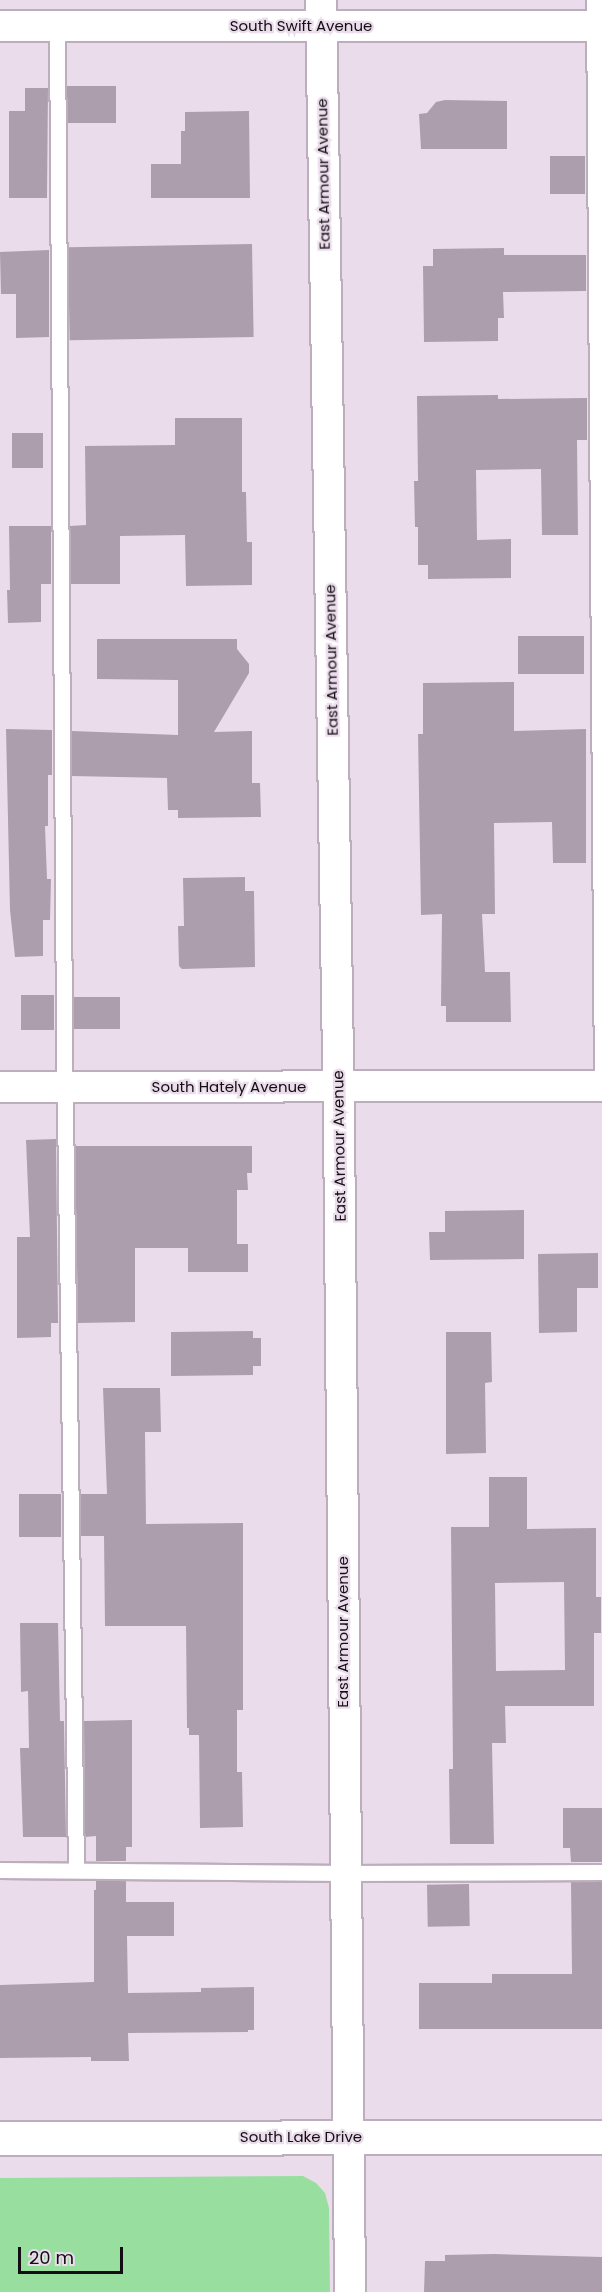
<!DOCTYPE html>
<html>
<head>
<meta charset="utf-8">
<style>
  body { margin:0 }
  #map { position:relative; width:602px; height:2292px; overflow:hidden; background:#ebdcec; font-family:Poppins,sans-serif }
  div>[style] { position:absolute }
  .green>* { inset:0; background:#98df9f }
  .building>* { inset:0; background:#ad9eae; transform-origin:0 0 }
  .roads { filter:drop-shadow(2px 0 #bdaebe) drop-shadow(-2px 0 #bdaebe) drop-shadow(0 2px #bdaebe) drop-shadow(0 -2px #bdaebe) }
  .lane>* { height:15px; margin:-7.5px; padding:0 7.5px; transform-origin:7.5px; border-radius:7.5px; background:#fff }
  .street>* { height:30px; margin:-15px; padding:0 15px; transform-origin:15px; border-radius:15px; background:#fff }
  .secondary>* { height:33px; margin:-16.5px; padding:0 16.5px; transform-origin:16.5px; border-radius:16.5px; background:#fff }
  span { translate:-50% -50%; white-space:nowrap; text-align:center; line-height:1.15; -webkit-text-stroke:4.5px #ebdcec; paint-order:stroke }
  .street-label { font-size:15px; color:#130e13 }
  .scale { position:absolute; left:18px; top:2247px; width:105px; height:27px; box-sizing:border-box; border:3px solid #130e13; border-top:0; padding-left:8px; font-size:18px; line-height:21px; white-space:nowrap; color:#130e13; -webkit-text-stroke:4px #ebdcec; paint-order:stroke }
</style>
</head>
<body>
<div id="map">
  <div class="green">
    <div style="clip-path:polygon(303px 2176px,316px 2183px,325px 2193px,329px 2208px,330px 2292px,0 2292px,0 2178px)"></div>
  </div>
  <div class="building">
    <div style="left:116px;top:86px;width:37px;height:49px;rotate:90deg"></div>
    <div style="clip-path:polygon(25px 88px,48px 88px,47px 198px,9px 198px,9px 111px,25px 111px)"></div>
    <div style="clip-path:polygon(445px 100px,507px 101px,507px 149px,421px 149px,419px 114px,427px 113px,436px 102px)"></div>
    <div style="clip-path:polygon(249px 111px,250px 198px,151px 198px,151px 164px,181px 164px,181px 131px,185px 131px,185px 112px)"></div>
    <div style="left:550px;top:156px;width:35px;height:38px"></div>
    <div style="left:252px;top:244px;width:93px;height:184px;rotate:89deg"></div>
    <div style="clip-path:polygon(504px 248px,504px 255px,586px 255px,586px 291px,503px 292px,504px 318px,498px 318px,498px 341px,424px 342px,423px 266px,433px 266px,433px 249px)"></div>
    <div style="clip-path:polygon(49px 250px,49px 337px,16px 338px,16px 294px,1px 294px,0 252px)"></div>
    <div style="clip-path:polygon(498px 395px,498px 399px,587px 398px,587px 440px,577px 440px,578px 535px,542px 535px,541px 469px,476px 470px,477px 540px,511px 539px,511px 578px,428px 579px,428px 565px,418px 565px,418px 527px,415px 527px,414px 481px,418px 481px,417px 396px)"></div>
    <div style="clip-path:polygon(175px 418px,242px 418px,242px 492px,246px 492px,247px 542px,252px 542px,252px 585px,186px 586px,185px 535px,120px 536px,120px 584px,71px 584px,70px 526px,86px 525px,85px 446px,175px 445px)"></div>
    <div style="left:12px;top:433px;width:31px;height:35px"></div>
    <div style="clip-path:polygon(9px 526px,51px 526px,51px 584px,41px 584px,41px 622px,8px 623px,7px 590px,10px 590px)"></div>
    <div style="left:584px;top:636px;width:38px;height:66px;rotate:90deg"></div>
    <div style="clip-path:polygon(97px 639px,237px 639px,237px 649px,249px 664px,249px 673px,214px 732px,252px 731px,252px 783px,260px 783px,261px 817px,178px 818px,178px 810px,168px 810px,167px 778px,72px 776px,72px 731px,178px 735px,178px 680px,97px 679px)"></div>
    <div style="clip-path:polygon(514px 682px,514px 731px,586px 729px,586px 863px,553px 863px,552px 822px,494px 823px,495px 914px,482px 914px,485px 972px,510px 972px,511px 1022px,446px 1022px,446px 1006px,441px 1006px,442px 914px,421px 915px,418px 734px,423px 734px,423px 683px)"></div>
    <div style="clip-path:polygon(6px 729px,52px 730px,52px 775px,48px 775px,48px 826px,45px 826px,47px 879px,51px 879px,50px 920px,43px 920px,43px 956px,15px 957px,10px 910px)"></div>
    <div style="clip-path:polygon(245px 877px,245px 891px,254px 891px,255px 967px,182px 969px,179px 966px,178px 926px,184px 926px,183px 878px)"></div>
    <div style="left:21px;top:995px;width:33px;height:35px"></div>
    <div style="left:73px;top:997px;width:47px;height:32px"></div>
    <div style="clip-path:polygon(56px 1139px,58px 1323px,51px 1323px,51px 1337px,17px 1338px,17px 1237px,30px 1237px,26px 1140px)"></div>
    <div style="clip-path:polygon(75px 1146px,252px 1146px,252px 1173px,247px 1173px,248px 1190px,237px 1190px,237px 1244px,248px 1244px,248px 1272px,188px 1272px,188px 1248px,135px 1248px,135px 1322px,78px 1323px)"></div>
    <div style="clip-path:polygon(524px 1210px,524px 1259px,430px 1260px,429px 1232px,445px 1232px,445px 1211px)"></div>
    <div style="clip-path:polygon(598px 1253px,598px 1288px,577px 1288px,577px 1332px,539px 1333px,538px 1254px)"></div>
    <div style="clip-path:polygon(253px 1331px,253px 1338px,261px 1338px,261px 1366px,253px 1366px,253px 1375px,171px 1376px,171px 1332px)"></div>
    <div style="clip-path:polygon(446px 1332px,491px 1332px,492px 1382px,485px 1383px,486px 1453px,446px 1454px)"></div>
    <div style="clip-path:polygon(103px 1388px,160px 1388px,161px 1432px,145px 1432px,146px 1524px,243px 1523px,243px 1710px,237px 1710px,237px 1772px,242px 1772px,243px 1827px,200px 1828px,199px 1735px,189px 1735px,189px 1728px,187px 1728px,186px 1626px,105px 1626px,104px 1536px,81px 1536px,80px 1494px,107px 1494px)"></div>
    <div style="clip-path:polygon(evenodd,489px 1477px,527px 1477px,527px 1529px,596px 1528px,596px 1597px,601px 1597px,601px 1633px,594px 1633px,594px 1706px,505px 1706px,506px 1743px,492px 1743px,494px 1844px,450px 1844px,449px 1769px,453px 1769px,451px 1527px,489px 1527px,489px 1477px,564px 1582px,565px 1670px,496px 1671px,495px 1583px,564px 1582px)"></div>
    <div style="left:19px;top:1494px;width:42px;height:43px"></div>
    <div style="clip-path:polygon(20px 1623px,58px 1623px,60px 1721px,64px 1721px,66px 1837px,23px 1837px,20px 1748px,29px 1748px,28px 1691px,21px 1692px)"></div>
    <div style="clip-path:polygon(132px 1720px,132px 1847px,126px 1847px,126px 1861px,96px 1861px,96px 1836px,85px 1837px,84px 1721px)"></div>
    <div style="clip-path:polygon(563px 1808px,602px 1808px,602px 1862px,571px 1862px,570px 1848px,563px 1848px)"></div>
    <div style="clip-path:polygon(96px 1881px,126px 1881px,126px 1902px,174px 1902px,174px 1936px,127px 1936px,128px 1993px,201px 1992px,201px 1988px,254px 1987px,254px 2030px,248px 2030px,248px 2032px,128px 2033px,129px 2061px,91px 2061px,91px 2057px,0 2058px,0 1985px,94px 1982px,94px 1890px,96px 1890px)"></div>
    <div style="clip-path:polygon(571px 1882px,602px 1882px,602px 2029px,419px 2029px,419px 1983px,492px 1983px,492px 1974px,572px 1974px)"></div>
    <div style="left:469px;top:1884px;width:42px;height:42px;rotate:89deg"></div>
    <div style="clip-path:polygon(494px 2254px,602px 2257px,602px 2292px,424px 2292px,425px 2261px,445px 2261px,445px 2255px)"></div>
  </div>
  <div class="roads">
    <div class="lane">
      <div style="left:594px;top:0;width:1086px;rotate:89.58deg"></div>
      <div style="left:57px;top:26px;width:1014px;rotate:89.6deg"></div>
      <div style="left:64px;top:1040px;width:829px;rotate:89.17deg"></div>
      <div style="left:0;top:1870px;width:345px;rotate:0.5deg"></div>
      <div style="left:345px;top:1873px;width:257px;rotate:-0.2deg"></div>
    </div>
    <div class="street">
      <div style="left:321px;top:0;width:1122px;rotate:89.08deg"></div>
      <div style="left:339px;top:1122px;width:1170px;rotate:89.46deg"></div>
      <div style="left:0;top:26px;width:602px"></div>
      <div style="left:0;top:1087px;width:602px;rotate:-0.1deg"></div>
    </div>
    <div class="secondary">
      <div style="left:0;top:2138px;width:602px;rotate:-0.1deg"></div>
    </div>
  </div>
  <div class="street-label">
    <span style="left:301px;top:26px">South Swift Avenue</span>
    <span style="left:323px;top:174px;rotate:-91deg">East Armour Avenue</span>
    <span style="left:331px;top:660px;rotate:-91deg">East Armour Avenue</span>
    <span style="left:229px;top:1087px">South Hately Avenue</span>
    <span style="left:339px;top:1146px;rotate:-91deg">East Armour Avenue</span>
    <span style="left:343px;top:1632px;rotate:-90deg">East Armour Avenue</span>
    <span style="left:301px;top:2137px">South Lake Drive</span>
  </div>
  <div class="scale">20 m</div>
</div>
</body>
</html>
